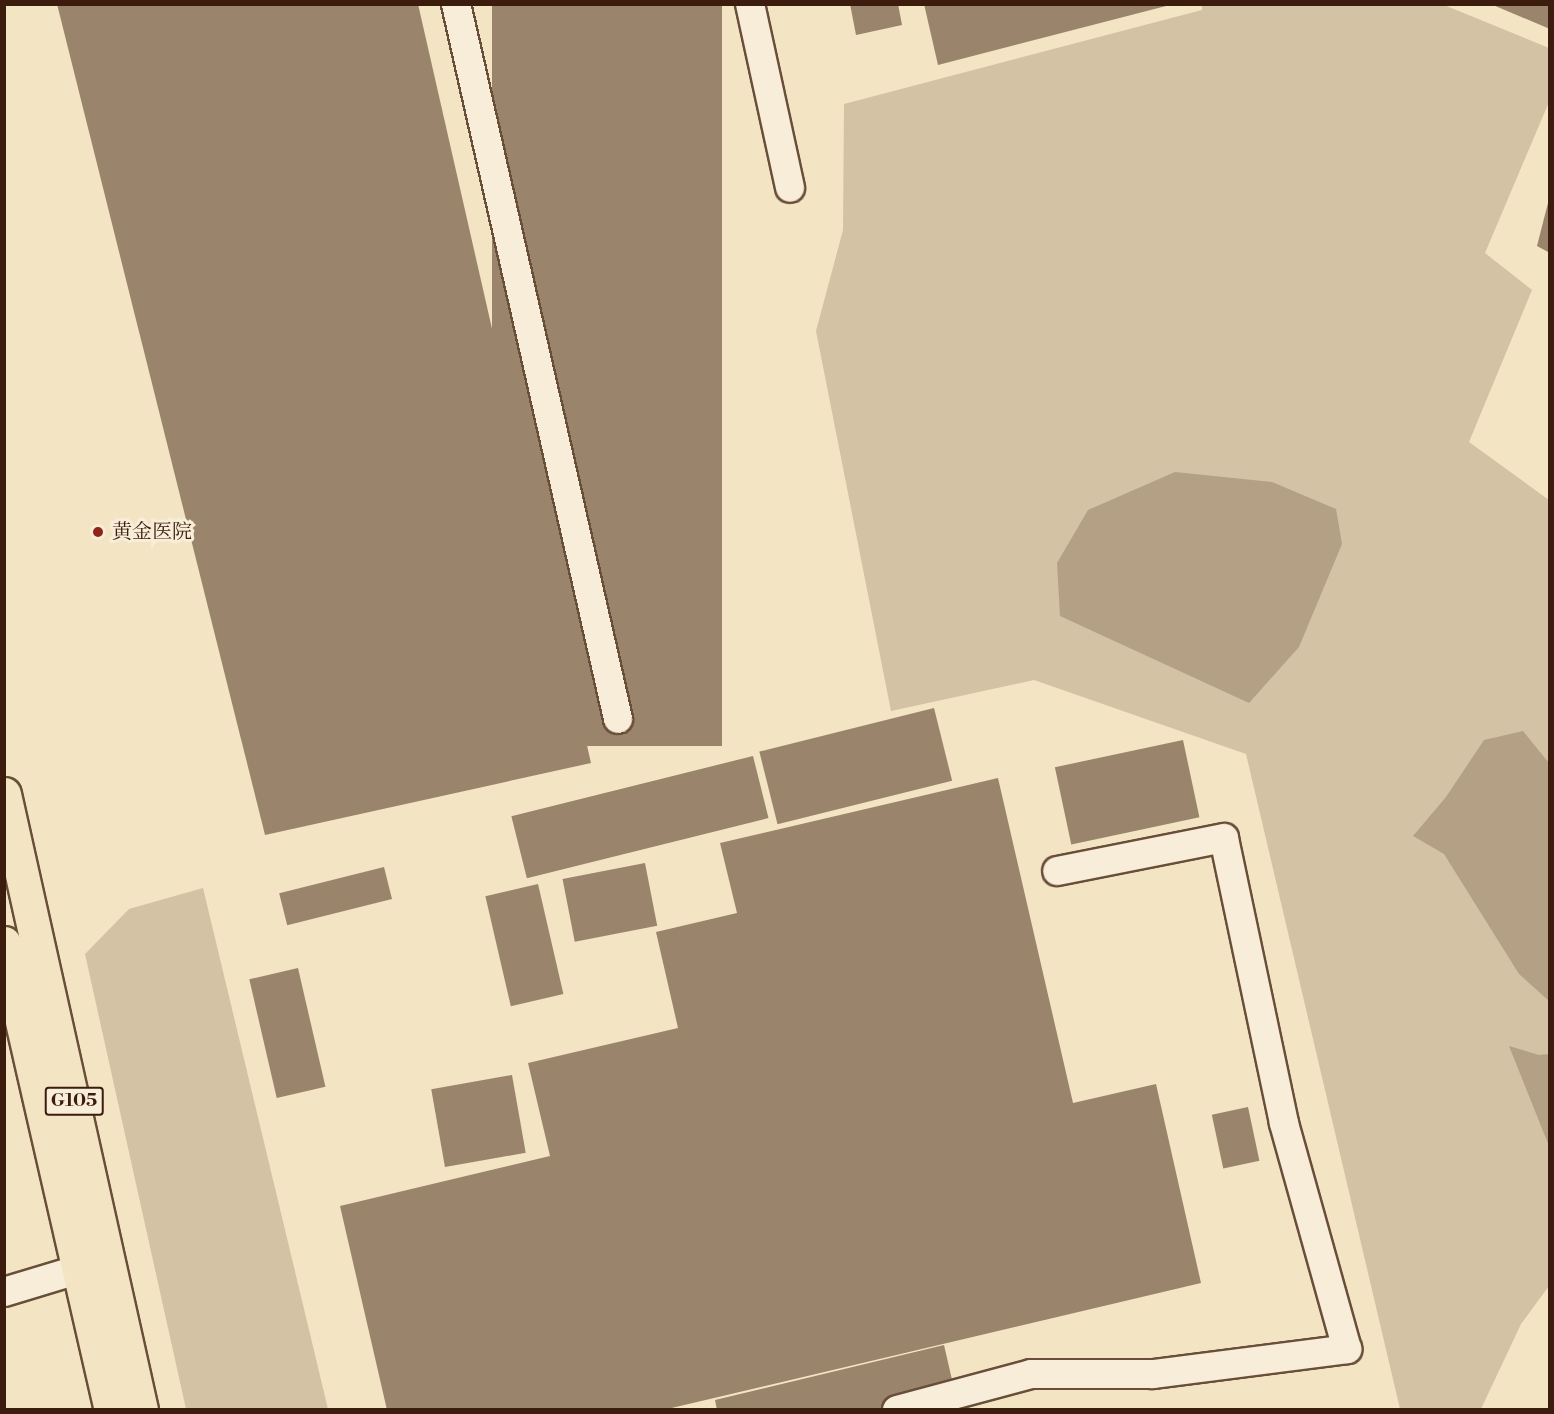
<!DOCTYPE html>
<html>
<head>
<meta charset="utf-8">
<style>
  body { margin:0 }
  #map { position:relative; width:1554px; height:1414px; overflow:hidden; background:#f3e4c3; font-family:"Libre Bodoni","Noto Serif SC",serif }
  div>[style] { position:absolute }
  .green>* { inset:0; background:#d4c2a4 }
  .water>* { inset:0; background:#b4a085 }
  .building>* { inset:0; background:#9b846c; transform-origin:0 0 }
  .roads { filter:drop-shadow(2px 0 #694e3a) drop-shadow(-2px 0 #694e3a) drop-shadow(0 2px #694e3a) drop-shadow(0 -2px #694e3a) }
  .minor>* { height:28px; margin:-14px; padding:0 14px; transform-origin:14px; border-radius:14px; background:#f7edd8 }
  .trunk>* { height:33px; margin:-16.5px; padding:0 16.5px; transform-origin:16.5px; border-radius:16.5px; background:#f3e4c3 }
  .dots>* { width:16px; height:16px; translate:-50% -50%; box-sizing:border-box; border:3px solid #f7edd8; border-radius:50% }
  span { translate:-50% -50%; white-space:nowrap; text-align:center; line-height:1.15; -webkit-text-stroke:6px #f7edd8; paint-order:stroke }
  .shield-label span { padding:2px 4px; background:#f7edd8; border:2px solid; border-radius:4px; -webkit-text-stroke-width:0 }
  .shield-label { font-size:18px; color:#3b1c0d; font-weight:700 }
  .poi-label { font-size:20px; color:#3b1c0d }
  .left { translate:0 -50%; text-align:left }
  .frame { position:absolute; inset:0; border:6px solid #3b1c0d; pointer-events:none }
</style>
</head>
<body>
<div id="map">
  <div class="green">
    <div style="clip-path:polygon(1202px 5px,1444px 5px,1549px 48px,1549px 102px,1485px 253px,1532px 290px,1469px 442px,1549px 500px,1549px 1286px,1521px 1324px,1481px 1409px,1400px 1409px,1246px 754px,1034px 680px,891px 711px,816px 331px,843px 230px,844px 104px,1202px 10px)"></div>
    <div style="clip-path:polygon(203px 888px,328px 1409px,186px 1409px,85px 954px,129px 909px)"></div>
  </div>
  <div class="water">
    <div style="clip-path:polygon(1175px 472px,1272px 482px,1336px 509px,1342px 544px,1299px 647px,1249px 703px,1060px 616px,1057px 563px,1088px 510px)"></div>
    <div style="clip-path:polygon(1523px 731px,1549px 763px,1549px 1001px,1519px 974px,1444px 854px,1413px 836px,1446px 797px,1484px 740px)"></div>
    <div style="clip-path:polygon(1509px 1046px,1539px 1055px,1549px 1054px,1549px 1146px)"></div>
  </div>
  <div class="building">
    <div style="clip-path:polygon(57px 4px,418px 4px,591px 763px,265px 835px)"></div>
    <div style="left:492px;top:4px;width:230px;height:742px"></div>
    <div style="clip-path:polygon(850px 4px,898px 4px,902px 25px,856px 35px)"></div>
    <div style="clip-path:polygon(924px 4px,1170px 4px,1170px 5px,938px 65px)"></div>
    <div style="clip-path:polygon(1550px 4px,1550px 29px,1493px 5px,1493px 4px)"></div>
    <div style="clip-path:polygon(1549px 199px,1550px 199px,1550px 253px,1537px 246px)"></div>
    <div style="left:934px;top:708px;width:75px;height:180px;rotate:76deg"></div>
    <div style="left:1183px;top:740px;width:79px;height:131px;rotate:78deg"></div>
    <div style="left:753px;top:756px;width:64px;height:249px;rotate:76deg"></div>
    <div style="clip-path:polygon(998px 778px,1073px 1103px,1156px 1084px,1201px 1283px,663px 1410px,387px 1410px,340px 1206px,550px 1156px,528px 1063px,678px 1028px,656px 932px,737px 913px,720px 843px)"></div>
    <div style="left:645px;top:863px;width:64px;height:84px;rotate:79deg"></div>
    <div style="left:384px;top:867px;width:33px;height:108px;rotate:76deg"></div>
    <div style="left:538px;top:884px;width:113px;height:54px;rotate:77deg"></div>
    <div style="left:298px;top:968px;width:122px;height:50px;rotate:77deg"></div>
    <div style="left:512px;top:1075px;width:79px;height:82px;rotate:80deg"></div>
    <div style="left:1248px;top:1107px;width:55px;height:37px;rotate:78deg"></div>
    <div style="clip-path:polygon(944px 1345px,959px 1410px,717px 1410px,715px 1400px)"></div>
  </div>
  <div class="roads">
    <div class="minor">
      <div style="left:456px;top:4px;width:733px;rotate:77.23deg"></div>
      <div style="left:750px;top:4px;width:188px;rotate:77.7deg"></div>
      <div style="left:4px;top:1292px;width:79px;rotate:-16.8deg"></div>
      <div style="left:897px;top:1410px;width:139px;rotate:-15deg"></div>
      <div style="left:1031px;top:1374px;width:122px"></div>
      <div style="left:1153px;top:1374px;width:196px;rotate:-7.3deg"></div>
      <div style="left:1347px;top:1349px;width:235px;rotate:-105.6deg"></div>
      <div style="left:1284px;top:1123px;width:291px;rotate:-101.9deg"></div>
      <div style="left:1224px;top:838px;width:170px;rotate:168.8deg"></div>
    </div>
    <div class="trunk">
      <div style="left:4px;top:794px;width:631px;rotate:77.46deg"></div>
      <div style="left:4px;top:943px;width:479px;rotate:77.1deg"></div>
    </div>
  </div>
  <div class="dots">
    <div style="left:98px;top:532px;background:#8f2418"></div>
  </div>
  <div class="shield-label">
    <span style="left:74px;top:1101px">G105</span>
  </div>
  <div class="poi-label">
    <span class="left" style="left:112px;top:532px">黄金医院</span>
  </div>
  <div class="frame"></div>
</div>
</body>
</html>
